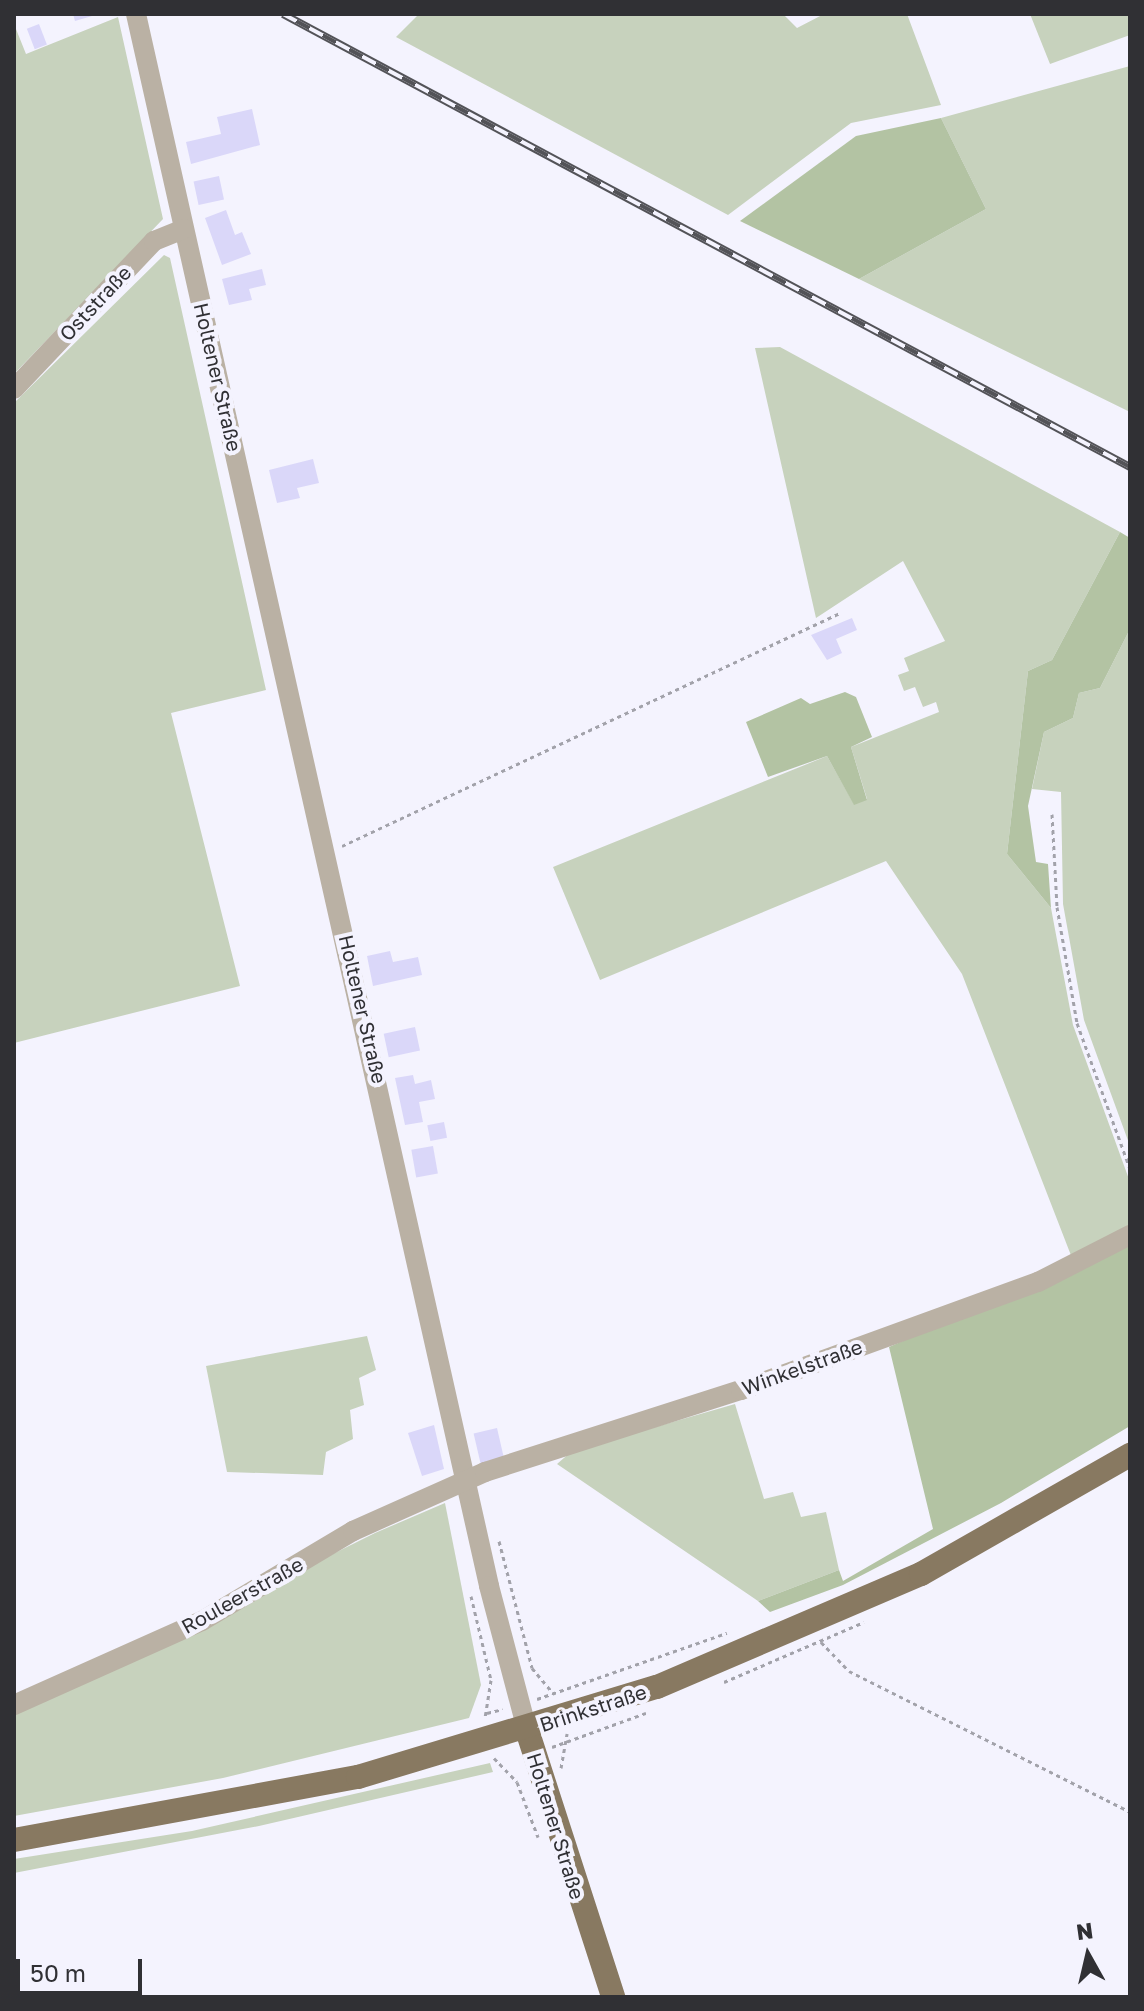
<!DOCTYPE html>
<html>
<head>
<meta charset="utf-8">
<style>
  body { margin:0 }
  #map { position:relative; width:1144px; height:2011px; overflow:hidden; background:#f4f3fe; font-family:"Golos Text",sans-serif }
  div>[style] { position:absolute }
  .green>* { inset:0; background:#c7d2bd }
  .forest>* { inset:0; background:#b3c3a3 }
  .building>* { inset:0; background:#dad7f9; transform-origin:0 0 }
  .path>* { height:3px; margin-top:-1.5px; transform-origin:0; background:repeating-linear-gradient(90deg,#a2a2aa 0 4px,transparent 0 8px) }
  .minor>* { height:20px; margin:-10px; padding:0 10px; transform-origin:10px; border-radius:10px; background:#bab1a4 }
  .major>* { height:24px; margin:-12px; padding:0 12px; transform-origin:12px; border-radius:12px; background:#887961 }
  .rail>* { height:8px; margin-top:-4px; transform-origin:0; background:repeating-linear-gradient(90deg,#f4f3fe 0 15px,#535358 0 30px); box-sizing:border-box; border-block:2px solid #535358 }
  span { translate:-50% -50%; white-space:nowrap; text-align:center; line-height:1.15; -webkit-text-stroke:8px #f4f3fe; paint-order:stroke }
  .street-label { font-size:20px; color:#303034 }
  .frame { position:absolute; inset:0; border:16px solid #303034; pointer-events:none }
  .north { position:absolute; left:1048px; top:1915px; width:80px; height:80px; -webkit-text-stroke:6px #f4f3fe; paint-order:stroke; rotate:352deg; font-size:22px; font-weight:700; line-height:32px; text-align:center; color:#303034 }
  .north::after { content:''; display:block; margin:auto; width:28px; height:36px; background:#303034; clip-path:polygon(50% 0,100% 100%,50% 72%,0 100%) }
  .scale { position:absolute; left:16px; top:1959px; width:126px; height:36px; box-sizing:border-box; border:4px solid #303034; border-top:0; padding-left:10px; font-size:24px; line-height:28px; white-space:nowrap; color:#303034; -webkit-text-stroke:6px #f4f3fe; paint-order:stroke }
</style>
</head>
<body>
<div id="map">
  <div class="green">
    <div style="clip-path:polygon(419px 14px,783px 14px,797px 28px,824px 14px,907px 14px,941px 105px,851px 123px,728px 215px,396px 37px)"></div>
    <div style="clip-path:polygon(1030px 14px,1130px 14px,1130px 35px,1050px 64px)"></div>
    <div style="clip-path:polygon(118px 17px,163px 219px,14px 374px,14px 24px,26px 54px)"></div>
    <div style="clip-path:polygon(1130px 66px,1130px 412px,859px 279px,986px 209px,941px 118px)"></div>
    <div style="clip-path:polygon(164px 255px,170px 258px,266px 690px,171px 713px,240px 986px,14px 1043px,14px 403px)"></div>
    <div style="clip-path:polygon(780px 347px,1120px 532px,1052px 660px,1028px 671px,1007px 854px,1051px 908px,1073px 1025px,1130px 1182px,1130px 1226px,1072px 1258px,962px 974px,886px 861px,600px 980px,553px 867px,827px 756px,854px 804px,867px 799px,851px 747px,939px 712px,936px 702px,923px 707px,915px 687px,904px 691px,898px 675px,909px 671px,904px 658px,945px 641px,903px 561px,816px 618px,755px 348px)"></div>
    <div style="clip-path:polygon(1130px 629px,1130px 1146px,1084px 1020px,1063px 904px,1061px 792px,1032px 789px,1044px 732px,1073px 718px,1079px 693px,1100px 688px)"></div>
    <div style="clip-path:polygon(367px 1336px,376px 1370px,359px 1378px,364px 1405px,350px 1410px,353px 1439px,326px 1452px,323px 1475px,227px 1472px,206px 1366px)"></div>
    <div style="clip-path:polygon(735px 1404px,764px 1499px,793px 1492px,801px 1517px,826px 1512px,839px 1570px,758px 1601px,557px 1464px,572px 1451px)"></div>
    <div style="clip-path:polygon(445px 1503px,481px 1685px,469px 1718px,223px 1778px,14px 1816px,14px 1713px,375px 1533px)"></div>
    <div style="clip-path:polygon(490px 1763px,493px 1772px,259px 1826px,14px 1873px,14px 1859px,192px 1831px)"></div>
  </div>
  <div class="forest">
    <div style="clip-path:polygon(941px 118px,986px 209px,859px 279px,740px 221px,856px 136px)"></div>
    <div style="clip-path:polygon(1120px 532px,1130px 538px,1130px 629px,1100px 688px,1079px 693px,1073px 718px,1044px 732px,1028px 806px,1036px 862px,1048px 864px,1051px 908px,1007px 854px,1028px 671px,1052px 660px)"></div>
    <div style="clip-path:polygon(845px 692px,856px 697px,872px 737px,851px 747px,867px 800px,854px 805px,827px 756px,768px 777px,746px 722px,801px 698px,810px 704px)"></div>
    <div style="clip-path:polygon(1130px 1242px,1130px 1426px,1001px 1503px,843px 1585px,770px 1612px,758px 1601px,839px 1570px,843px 1581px,933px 1529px,889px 1347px)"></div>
  </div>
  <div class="building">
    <div style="clip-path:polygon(73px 14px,91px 14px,92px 16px,75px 21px)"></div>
    <div style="left:39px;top:24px;width:22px;height:13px;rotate:69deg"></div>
    <div style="clip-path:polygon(252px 109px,260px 145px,191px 164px,186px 142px,221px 134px,217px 117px)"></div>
    <div style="left:219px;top:176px;width:24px;height:26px;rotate:78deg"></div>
    <div style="clip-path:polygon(226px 210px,235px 235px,242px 232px,251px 254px,222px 265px,205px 218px)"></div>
    <div style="clip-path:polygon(262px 269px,266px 285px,249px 289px,252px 300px,229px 305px,222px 279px)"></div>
    <div style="clip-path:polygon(313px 459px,319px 483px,297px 488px,300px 498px,277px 503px,269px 470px)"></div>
    <div style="clip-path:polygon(852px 618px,857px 630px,836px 639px,842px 653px,827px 660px,811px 635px)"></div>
    <div style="clip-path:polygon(390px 951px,393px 962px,418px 957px,422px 975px,373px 986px,367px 956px)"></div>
    <div style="left:415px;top:1027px;width:24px;height:32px;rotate:78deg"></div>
    <div style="clip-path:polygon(413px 1075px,415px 1084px,431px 1080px,435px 1099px,419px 1102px,423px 1122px,405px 1125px,395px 1078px)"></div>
    <div style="left:444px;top:1122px;width:16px;height:17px;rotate:79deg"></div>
    <div style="left:433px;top:1146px;width:28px;height:22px;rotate:80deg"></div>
    <div style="clip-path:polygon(434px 1425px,444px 1469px,422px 1476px,408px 1433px)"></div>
    <div style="left:497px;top:1428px;width:31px;height:24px;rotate:77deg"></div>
  </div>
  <div class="path">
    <div style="left:1052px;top:814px;width:93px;rotate:86.9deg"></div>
    <div style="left:1057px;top:907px;width:118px;rotate:80.2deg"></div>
    <div style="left:1077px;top:1023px;width:155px;rotate:70deg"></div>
    <div style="left:342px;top:846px;width:550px;rotate:-25.07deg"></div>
    <div style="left:499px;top:1541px;width:131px;rotate:75.4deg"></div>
    <div style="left:532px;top:1668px;width:33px;rotate:50deg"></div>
    <div style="left:471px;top:1596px;width:86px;rotate:76.6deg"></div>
    <div style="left:491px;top:1680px;width:37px;rotate:99deg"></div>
    <div style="left:821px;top:1642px;width:40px;rotate:46deg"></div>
    <div style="left:849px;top:1671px;width:314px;rotate:26.6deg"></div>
    <div style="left:724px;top:1682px;width:152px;rotate:-23.2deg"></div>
    <div style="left:537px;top:1699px;width:201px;rotate:-19.2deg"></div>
    <div style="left:487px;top:1713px;width:16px;rotate:-14deg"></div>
    <div style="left:552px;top:1747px;width:100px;rotate:-19.9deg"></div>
    <div style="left:494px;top:1758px;width:33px;rotate:46deg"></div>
    <div style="left:517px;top:1782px;width:59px;rotate:69.1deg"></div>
    <div style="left:561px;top:1768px;width:35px;rotate:-80deg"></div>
  </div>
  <div class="minor">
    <div style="left:136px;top:14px;width:1611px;rotate:77.34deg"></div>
    <div style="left:489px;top:1586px;width:149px;rotate:75.2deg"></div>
    <div style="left:14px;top:389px;width:204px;rotate:-46.6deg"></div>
    <div style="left:154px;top:241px;width:32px;rotate:-22deg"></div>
    <div style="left:14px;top:1705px;width:206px;rotate:-24.1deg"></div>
    <div style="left:202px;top:1621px;width:176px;rotate:-30.8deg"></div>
    <div style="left:353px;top:1531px;width:145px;rotate:-24.1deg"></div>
    <div style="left:485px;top:1472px;width:269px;rotate:-17.8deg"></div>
    <div style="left:741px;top:1390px;width:316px;rotate:-20deg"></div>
    <div style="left:1038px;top:1282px;width:103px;rotate:-27.1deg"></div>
  </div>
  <div class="major">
    <div style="left:527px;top:1730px;width:281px;rotate:72.1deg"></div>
    <div style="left:14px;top:1840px;width:350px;rotate:-10.4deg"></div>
    <div style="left:358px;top:1777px;width:312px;rotate:-16.8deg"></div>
    <div style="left:657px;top:1687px;width:287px;rotate:-23.2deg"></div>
    <div style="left:921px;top:1574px;width:241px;rotate:-29.7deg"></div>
  </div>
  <div class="rail">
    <div style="left:283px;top:14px;width:961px;rotate:28.14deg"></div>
  </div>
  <div class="street-label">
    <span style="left:95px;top:303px;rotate:-47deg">Oststraße</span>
    <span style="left:218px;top:377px;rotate:77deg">Holtener Straße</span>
    <span style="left:363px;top:1009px;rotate:77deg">Holtener Straße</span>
    <span style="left:802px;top:1367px;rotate:-20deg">Winkelstraße</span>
    <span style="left:242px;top:1595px;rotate:-29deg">Rouleerstraße</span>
    <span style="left:593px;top:1708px;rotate:-18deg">Brinkstraße</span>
    <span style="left:556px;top:1826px;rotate:73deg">Holtener Straße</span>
  </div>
  <div class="frame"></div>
  <div class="north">N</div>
  <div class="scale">50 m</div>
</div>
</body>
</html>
